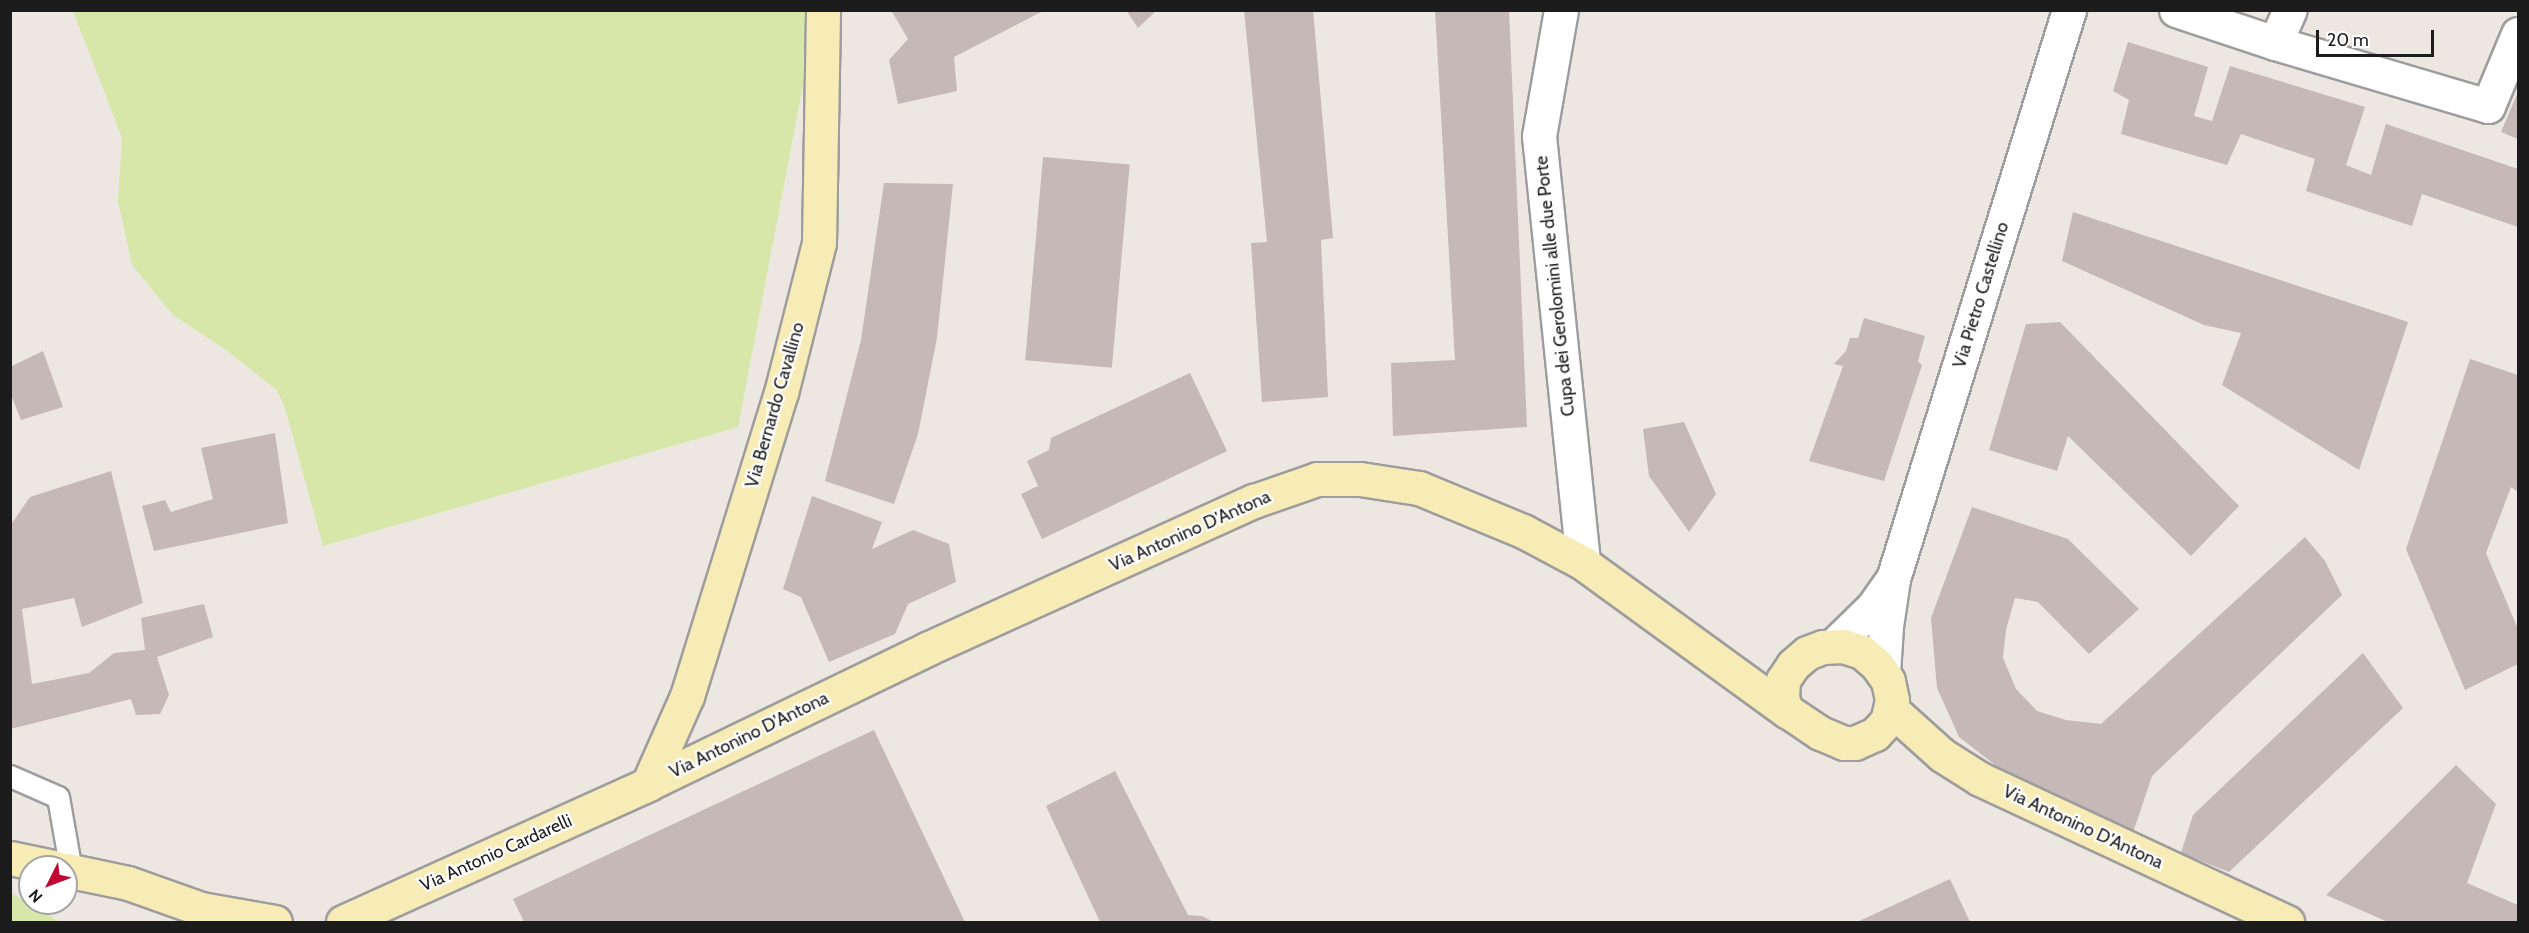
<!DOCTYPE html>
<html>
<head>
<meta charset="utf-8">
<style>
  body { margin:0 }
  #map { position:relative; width:2529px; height:933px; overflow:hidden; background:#ede7e2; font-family:Cabin,sans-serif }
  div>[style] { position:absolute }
  .grass>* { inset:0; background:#d6e7a9 }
  .building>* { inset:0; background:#c5b8b6; transform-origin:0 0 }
  .roads { filter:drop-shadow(2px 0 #9d9d9d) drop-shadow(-2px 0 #9d9d9d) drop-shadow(0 2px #9d9d9d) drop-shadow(0 -2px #9d9d9d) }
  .service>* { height:21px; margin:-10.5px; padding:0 10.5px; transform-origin:10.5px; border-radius:10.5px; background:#fff }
  .minor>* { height:33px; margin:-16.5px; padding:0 16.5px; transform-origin:16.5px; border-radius:16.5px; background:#fff }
  .tertiary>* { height:33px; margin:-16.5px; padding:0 16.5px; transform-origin:16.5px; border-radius:16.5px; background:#fff }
  .secondary>* { height:33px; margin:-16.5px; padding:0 16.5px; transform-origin:16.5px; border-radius:16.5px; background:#f7ebb6 }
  span { translate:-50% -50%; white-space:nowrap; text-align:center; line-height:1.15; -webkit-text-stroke:4.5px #fff; paint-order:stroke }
  .street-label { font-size:18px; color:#1c1c1c }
  .frame { position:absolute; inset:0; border:12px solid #1c1c1c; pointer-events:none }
  .north { position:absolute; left:18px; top:855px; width:60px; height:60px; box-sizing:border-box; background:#fff; border:2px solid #a4a4a4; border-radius:50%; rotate:228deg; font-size:16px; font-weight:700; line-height:24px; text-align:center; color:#1c1c1c }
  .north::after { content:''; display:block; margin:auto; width:21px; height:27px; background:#c20732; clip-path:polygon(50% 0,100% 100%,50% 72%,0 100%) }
  .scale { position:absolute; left:2316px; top:30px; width:118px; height:27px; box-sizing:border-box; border:3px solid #1c1c1c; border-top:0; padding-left:8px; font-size:18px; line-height:21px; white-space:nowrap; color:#1c1c1c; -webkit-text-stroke:4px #fff; paint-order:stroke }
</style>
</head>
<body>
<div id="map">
  <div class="grass">
    <div style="clip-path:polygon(73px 11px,817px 11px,738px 427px,323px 546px,285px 408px,277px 390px,226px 350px,173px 315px,132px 265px,118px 201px,122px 138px)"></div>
    <div style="clip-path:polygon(11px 893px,60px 922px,11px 922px)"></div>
  </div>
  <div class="building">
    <div style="clip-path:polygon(891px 10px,1045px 10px,954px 57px,957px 91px,898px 104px,889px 60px,908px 39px)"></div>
    <div style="clip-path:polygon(1126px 10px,1157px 10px,1138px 28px)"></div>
    <div style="clip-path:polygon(1244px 10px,1313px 10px,1333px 238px,1321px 240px,1328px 397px,1262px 402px,1251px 243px,1267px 242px)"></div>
    <div style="clip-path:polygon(1435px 10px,1509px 10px,1527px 427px,1393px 436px,1391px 363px,1455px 360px)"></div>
    <div style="clip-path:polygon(2128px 42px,2208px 67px,2194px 116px,2212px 121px,2230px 66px,2365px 107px,2346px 165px,2371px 175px,2386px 124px,2518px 169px,2518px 227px,2422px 194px,2412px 226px,2306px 191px,2315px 159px,2241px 134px,2227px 165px,2121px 134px,2129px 100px,2113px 91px)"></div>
    <div style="clip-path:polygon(2518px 92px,2518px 139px,2501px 132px)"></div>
    <div style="left:1043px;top:157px;width:87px;height:204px;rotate:5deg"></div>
    <div style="clip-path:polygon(884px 183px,953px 184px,937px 338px,918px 434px,894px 504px,825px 481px,861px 340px)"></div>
    <div style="clip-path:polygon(2073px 212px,2408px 322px,2359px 470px,2222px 385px,2241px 333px,2204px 325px,2062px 261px)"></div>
    <div style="clip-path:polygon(1864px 318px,1925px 336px,1918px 361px,1922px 365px,1884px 481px,1809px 461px,1843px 366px,1834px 364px,1846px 351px,1850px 338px,1858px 338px)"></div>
    <div style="clip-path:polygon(2060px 322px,2239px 506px,2191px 556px,2068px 436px,2057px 471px,1989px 450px,2026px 324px)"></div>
    <div style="clip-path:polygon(43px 351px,63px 407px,21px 420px,10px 392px,10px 367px)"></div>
    <div style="clip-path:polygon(2470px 359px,2518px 375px,2518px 492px,2511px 487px,2486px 553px,2518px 629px,2518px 664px,2465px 690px,2406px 549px)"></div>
    <div style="clip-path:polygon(1190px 373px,1227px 451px,1042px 539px,1021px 494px,1038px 486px,1027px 461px,1049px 450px,1051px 438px)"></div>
    <div style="clip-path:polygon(1684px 422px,1716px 494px,1689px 532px,1649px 476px,1643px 429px)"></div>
    <div style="clip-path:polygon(275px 433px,288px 523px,154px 551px,142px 506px,165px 500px,171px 512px,213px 499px,201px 448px)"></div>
    <div style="clip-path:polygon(111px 471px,143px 603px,82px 627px,74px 598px,22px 609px,32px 684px,89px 673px,114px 653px,145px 650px,141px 618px,204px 604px,213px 637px,157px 657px,169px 695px,160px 714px,136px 715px,131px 699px,10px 729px,10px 526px,30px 497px)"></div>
    <div style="clip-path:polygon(812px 496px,882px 522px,872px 549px,913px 530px,949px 544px,956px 582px,908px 604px,895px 634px,829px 662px,801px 597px,783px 589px)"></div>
    <div style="clip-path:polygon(1972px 507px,2068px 539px,2139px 609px,2089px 654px,2038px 602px,2015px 598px,2006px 630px,2003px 658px,2016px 689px,2037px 711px,2066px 720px,2101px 724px,2305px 537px,2325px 561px,2342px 595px,2152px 776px,2133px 833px,2026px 789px,1959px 737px,1937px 688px,1931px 618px)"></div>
    <div style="clip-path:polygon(2363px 653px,2403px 708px,2229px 872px,2181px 853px,2193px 815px)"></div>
    <div style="clip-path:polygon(874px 730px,965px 922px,524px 922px,513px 899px)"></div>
    <div style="clip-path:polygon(2456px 765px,2496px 804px,2467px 883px,2518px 905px,2518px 922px,2388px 922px,2326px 895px)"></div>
    <div style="clip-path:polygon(1115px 771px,1188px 915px,1202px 916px,1214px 922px,1100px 922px,1046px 806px)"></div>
    <div style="clip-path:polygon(1950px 879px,1970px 922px,1857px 922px)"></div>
  </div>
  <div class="roads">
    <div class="service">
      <div style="left:10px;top:776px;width:52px;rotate:23.6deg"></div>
      <div style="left:58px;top:797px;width:75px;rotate:80deg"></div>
    </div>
    <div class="minor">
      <div style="left:1561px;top:10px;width:128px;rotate:99.9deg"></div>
      <div style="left:1539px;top:136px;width:429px;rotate:84.1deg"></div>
      <div style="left:2176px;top:10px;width:104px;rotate:18.4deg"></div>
      <div style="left:2275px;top:43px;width:36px;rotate:-66deg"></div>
      <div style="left:2275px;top:43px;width:222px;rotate:16.5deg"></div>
      <div style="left:2488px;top:106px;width:78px;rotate:-67.4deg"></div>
    </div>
    <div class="tertiary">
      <div style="left:1833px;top:646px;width:56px;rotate:-44.3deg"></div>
      <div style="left:1873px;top:607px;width:33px;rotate:-55deg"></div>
      <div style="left:1883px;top:673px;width:47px;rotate:-86.3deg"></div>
      <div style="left:1886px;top:626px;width:48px;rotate:-81.5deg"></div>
      <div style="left:1893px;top:579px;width:596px;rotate:-72.81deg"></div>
    </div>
    <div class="secondary">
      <div style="left:1843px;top:646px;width:20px;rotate:18deg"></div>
      <div style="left:1862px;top:652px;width:20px;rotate:41deg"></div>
      <div style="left:1877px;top:665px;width:19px;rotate:55deg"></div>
      <div style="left:1888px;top:681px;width:19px;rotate:78deg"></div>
      <div style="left:1892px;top:700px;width:22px;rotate:103deg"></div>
      <div style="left:1887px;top:721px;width:18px;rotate:133deg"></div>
      <div style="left:1875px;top:734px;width:22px;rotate:156deg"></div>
      <div style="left:1855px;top:743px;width:11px;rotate:180deg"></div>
      <div style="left:1844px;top:743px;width:26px;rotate:-157deg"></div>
      <div style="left:1820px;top:733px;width:40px;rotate:-146deg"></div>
      <div style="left:1787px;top:711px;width:13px;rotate:-113deg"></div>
      <div style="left:1782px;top:699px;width:19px;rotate:-87deg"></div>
      <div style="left:1783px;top:680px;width:18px;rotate:-56deg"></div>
      <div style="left:1793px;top:665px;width:18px;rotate:-41deg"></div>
      <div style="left:1807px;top:653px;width:17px;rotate:-21deg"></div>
      <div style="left:1823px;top:647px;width:20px;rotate:-3deg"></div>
      <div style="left:1892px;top:710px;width:67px;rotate:42deg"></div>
      <div style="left:1942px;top:755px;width:45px;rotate:32.3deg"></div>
      <div style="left:1980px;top:779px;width:339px;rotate:25deg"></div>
      <div style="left:648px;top:784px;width:96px;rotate:-66.1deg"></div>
      <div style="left:687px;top:696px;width:317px;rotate:-72.8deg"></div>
      <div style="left:781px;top:393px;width:155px;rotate:-75.8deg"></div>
      <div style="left:819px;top:243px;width:233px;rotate:-89deg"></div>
      <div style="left:10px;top:858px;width:45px;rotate:11.6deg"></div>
      <div style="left:66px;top:870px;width:63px;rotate:11.8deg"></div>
      <div style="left:128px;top:883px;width:77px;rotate:19.6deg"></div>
      <div style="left:201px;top:909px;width:75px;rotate:10deg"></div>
      <div style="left:343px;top:922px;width:335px;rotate:-24.3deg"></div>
      <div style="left:648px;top:784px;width:310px;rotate:-25.8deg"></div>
      <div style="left:927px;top:649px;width:359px;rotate:-24.4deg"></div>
      <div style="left:1254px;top:501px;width:67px;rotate:-19.2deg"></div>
      <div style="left:1317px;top:479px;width:43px"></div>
      <div style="left:1360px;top:479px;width:60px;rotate:8.7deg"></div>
      <div style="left:1419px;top:488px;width:113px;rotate:22.5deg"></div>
      <div style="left:1523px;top:531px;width:68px;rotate:28.1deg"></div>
      <div style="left:1583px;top:563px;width:252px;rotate:36deg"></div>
    </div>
  </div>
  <div class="street-label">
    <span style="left:1555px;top:286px;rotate:-96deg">Cupa dei Gerolomini alle due Porte</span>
    <span style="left:1981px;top:295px;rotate:-73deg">Via Pietro Castellino</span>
    <span style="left:775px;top:405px;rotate:-74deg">Via Bernardo Cavallino</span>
    <span style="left:1190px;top:531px;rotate:-24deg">Via Antonino D'Antona</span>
    <span style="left:749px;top:735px;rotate:-26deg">Via Antonino D'Antona</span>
    <span style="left:2083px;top:827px;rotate:25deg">Via Antonino D'Antona</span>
    <span style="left:496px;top:853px;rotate:-24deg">Via Antonio Cardarelli</span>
  </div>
  <div class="frame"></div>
  <div class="north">N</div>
  <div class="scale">20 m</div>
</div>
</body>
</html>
